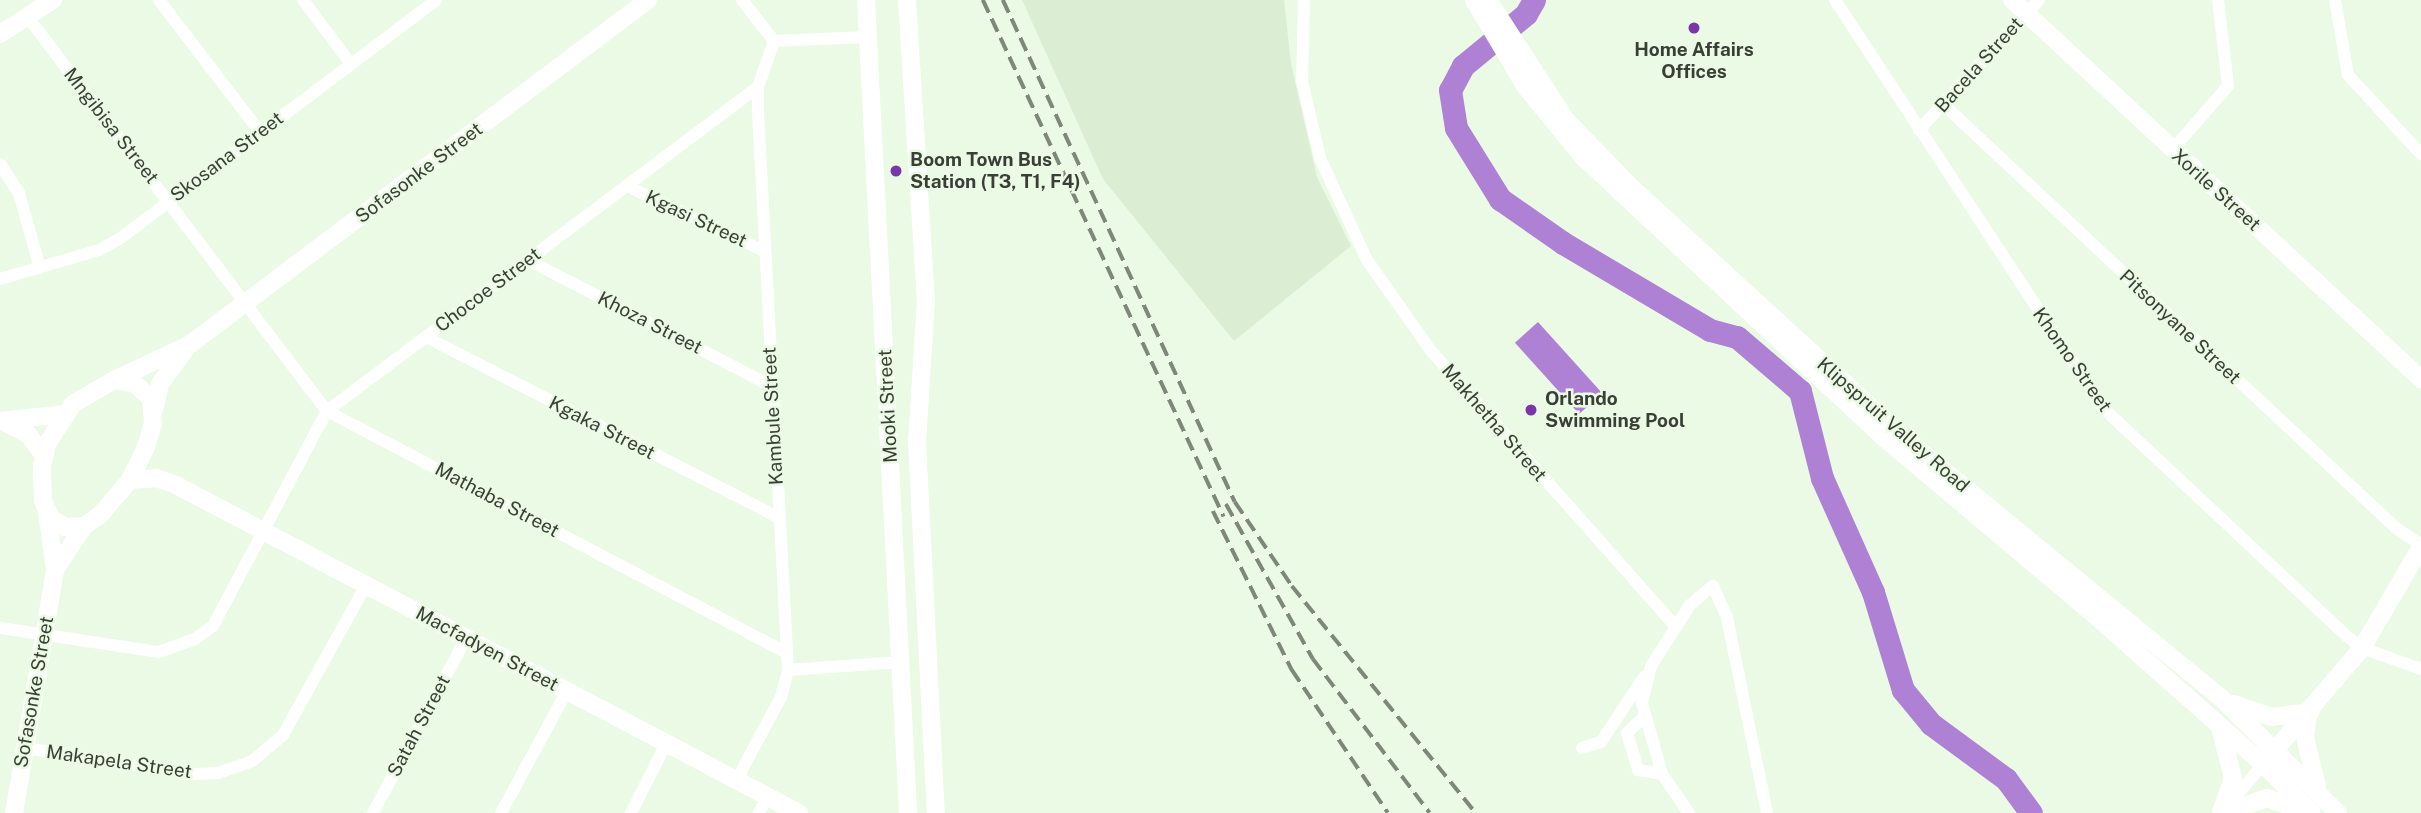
<!DOCTYPE html>
<html>
<head>
<meta charset="utf-8">
<style>
  body { margin:0 }
  #map { position:relative; width:2421px; height:813px; overflow:hidden; background:#ebfae4; font-family:"Public Sans",sans-serif }
  div>[style] { position:absolute }
  .built>* { inset:0; background:#dbeed3 }
  .water>* { inset:0; background:#ae81d5; transform-origin:0 0 }
  .river>* { height:23px; margin:-11.5px; padding:0 11.5px; transform-origin:11.5px; border-radius:11.5px; background:#ae81d5 }
  .street>* { height:12px; margin:-6px; padding:0 6px; transform-origin:6px; border-radius:6px; background:#fff }
  .secondary>* { height:18px; margin:-9px; padding:0 9px; transform-origin:9px; border-radius:9px; background:#fff }
  .rail>* { height:3.5px; margin-top:-1.75px; transform-origin:0; background:repeating-linear-gradient(90deg,#7e8779 0 14px,transparent 0 21px) }
  .dots>* { width:19px; height:19px; translate:-50% -50%; box-sizing:border-box; border:4px solid #ebfae4; border-radius:50% }
  span { translate:-50% -50%; white-space:nowrap; text-align:center; line-height:1.15; -webkit-text-stroke:5px #ebfae4; paint-order:stroke }
  .poi-label { font-size:19px; color:#393f36; font-weight:700 }
  .left { translate:0 -50%; text-align:left }
  .street-label { font-size:19px; color:#393f36 }
</style>
</head>
<body>
<div id="map">
  <div class="built">
    <div style="clip-path:polygon(1022px 0,1284px 0,1291px 64px,1317px 177px,1351px 246px,1234px 341px,1103px 179px)"></div>
  </div>
  <div class="water">
    <div style="left:1538px;top:322px;width:96px;height:31px;rotate:48deg"></div>
  </div>
  <div class="river">
    <div style="left:1534px;top:0;width:16px;rotate:120deg"></div>
    <div style="left:1526px;top:14px;width:82px;rotate:140.5deg"></div>
    <div style="left:1463px;top:66px;width:27px;rotate:118deg"></div>
    <div style="left:1450px;top:90px;width:38px;rotate:81deg"></div>
    <div style="left:1456px;top:128px;width:84px;rotate:58.2deg"></div>
    <div style="left:1500px;top:199px;width:77px;rotate:34.9deg"></div>
    <div style="left:1563px;top:243px;width:171px;rotate:30.6deg"></div>
    <div style="left:1710px;top:330px;width:28px;rotate:15deg"></div>
    <div style="left:1737px;top:337px;width:83px;rotate:40.6deg"></div>
    <div style="left:1800px;top:391px;width:90px;rotate:75.8deg"></div>
    <div style="left:1822px;top:478px;width:125px;rotate:65.9deg"></div>
    <div style="left:1873px;top:592px;width:102px;rotate:73deg"></div>
    <div style="left:1903px;top:690px;width:44px;rotate:50.5deg"></div>
    <div style="left:1931px;top:724px;width:93px;rotate:36.3deg"></div>
    <div style="left:2006px;top:779px;width:42px;rotate:53.7deg"></div>
  </div>
  <div class="street">
    <div style="left:159px;top:0;width:166px;rotate:52.6deg"></div>
    <div style="left:303px;top:0;width:80px;rotate:53.1deg"></div>
    <div style="left:742px;top:0;width:52px;rotate:52deg"></div>
    <div style="left:774px;top:41px;width:94px;rotate:-2.4deg"></div>
    <div style="left:1304px;top:0;width:81px;rotate:91.4deg"></div>
    <div style="left:1302px;top:81px;width:79px;rotate:76.8deg"></div>
    <div style="left:1320px;top:158px;width:112px;rotate:65.3deg"></div>
    <div style="left:1367px;top:260px;width:113px;rotate:54.8deg"></div>
    <div style="left:1432px;top:352px;width:368px;rotate:48.4deg"></div>
    <div style="left:1676px;top:627px;width:46px;rotate:122.7deg"></div>
    <div style="left:1651px;top:666px;width:38px;rotate:104deg"></div>
    <div style="left:1642px;top:703px;width:74px;rotate:74.3deg"></div>
    <div style="left:1662px;top:774px;width:47px;rotate:55.3deg"></div>
    <div style="left:1835px;top:0;width:488px;rotate:56.7deg"></div>
    <div style="left:2103px;top:408px;width:335px;rotate:43.1deg"></div>
    <div style="left:2348px;top:637px;width:18px;rotate:38deg"></div>
    <div style="left:2362px;top:648px;width:63px;rotate:19.6deg"></div>
    <div style="left:2335px;top:0;width:76px;rotate:80.2deg"></div>
    <div style="left:2348px;top:75px;width:108px;rotate:47.3deg"></div>
    <div style="left:27px;top:16px;width:496px;rotate:52.8deg"></div>
    <div style="left:327px;top:411px;width:520px;rotate:27.75deg"></div>
    <div style="left:1943px;top:104px;width:620px;rotate:43.11deg"></div>
    <div style="left:2396px;top:528px;width:30px;rotate:34deg"></div>
    <div style="left:1919px;top:130px;width:177px;rotate:-47.3deg"></div>
    <div style="left:2172px;top:150px;width:85px;rotate:-48.8deg"></div>
    <div style="left:2228px;top:86px;width:87px;rotate:-96.6deg"></div>
    <div style="left:0;top:164px;width:35px;rotate:57deg"></div>
    <div style="left:19px;top:193px;width:78px;rotate:74.4deg"></div>
    <div style="left:627px;top:186px;width:152px;rotate:25.4deg"></div>
    <div style="left:528px;top:260px;width:274px;rotate:27.4deg"></div>
    <div style="left:0;top:279px;width:103px;rotate:-16.3deg"></div>
    <div style="left:99px;top:250px;width:26px;rotate:-29deg"></div>
    <div style="left:122px;top:237px;width:393px;rotate:-37deg"></div>
    <div style="left:426px;top:337px;width:397px;rotate:27.1deg"></div>
    <div style="left:1676px;top:627px;width:26px;rotate:-58deg"></div>
    <div style="left:1690px;top:605px;width:30px;rotate:-40deg"></div>
    <div style="left:1713px;top:586px;width:35px;rotate:66deg"></div>
    <div style="left:1727px;top:618px;width:199px;rotate:78.4deg"></div>
    <div style="left:0;top:628px;width:161px;rotate:8.6deg"></div>
    <div style="left:159px;top:652px;width:38px;rotate:-20deg"></div>
    <div style="left:195px;top:639px;width:22px;rotate:-36deg"></div>
    <div style="left:213px;top:626px;width:243px;rotate:-62.1deg"></div>
    <div style="left:327px;top:411px;width:539px;rotate:-36.93deg"></div>
    <div style="left:788px;top:670px;width:114px;rotate:-4deg"></div>
    <div style="left:1644px;top:717px;width:23px;rotate:137deg"></div>
    <div style="left:1627px;top:733px;width:39px;rotate:73deg"></div>
    <div style="left:1638px;top:770px;width:24px;rotate:9deg"></div>
    <div style="left:25px;top:748px;width:170px;rotate:8.8deg"></div>
    <div style="left:193px;top:774px;width:25px;rotate:-2deg"></div>
    <div style="left:218px;top:773px;width:36px;rotate:-19deg"></div>
    <div style="left:252px;top:761px;width:40px;rotate:-40deg"></div>
    <div style="left:283px;top:735px;width:171px;rotate:-61deg"></div>
    <div style="left:1582px;top:748px;width:20px;rotate:-18deg"></div>
    <div style="left:1601px;top:742px;width:78px;rotate:-56.5deg"></div>
    <div style="left:736px;top:781px;width:95px;rotate:-61.8deg"></div>
    <div style="left:781px;top:697px;width:28px;rotate:-75deg"></div>
    <div style="left:788px;top:670px;width:559px;rotate:-93.08deg"></div>
    <div style="left:758px;top:112px;width:25px;rotate:-90deg"></div>
    <div style="left:758px;top:87px;width:49px;rotate:-70.8deg"></div>
    <div style="left:2226px;top:809px;width:58px;rotate:-50.6deg"></div>
    <div style="left:373px;top:813px;width:198px;rotate:-62deg"></div>
    <div style="left:501px;top:813px;width:139px;rotate:-61.6deg"></div>
    <div style="left:631px;top:813px;width:77px;rotate:-63.1deg"></div>
    <div style="left:759px;top:813px;width:18px;rotate:-63deg"></div>
  </div>
  <div class="secondary">
    <div style="left:866px;top:0;width:814px;rotate:87.04deg"></div>
    <div style="left:907px;top:0;width:300px;rotate:86.4deg"></div>
    <div style="left:926px;top:299px;width:142px;rotate:93.6deg"></div>
    <div style="left:917px;top:441px;width:372px;rotate:87.1deg"></div>
    <div style="left:1474px;top:0;width:100px;rotate:59.3deg"></div>
    <div style="left:1525px;top:86px;width:92px;rotate:50.8deg"></div>
    <div style="left:1583px;top:157px;width:409px;rotate:43deg"></div>
    <div style="left:1882px;top:436px;width:282px;rotate:40.1deg"></div>
    <div style="left:2098px;top:618px;width:220px;rotate:41.5deg"></div>
    <div style="left:2263px;top:764px;width:69px;rotate:45deg"></div>
    <div style="left:1488px;top:0;width:143px;rotate:57deg"></div>
    <div style="left:1566px;top:120px;width:95px;rotate:45.9deg"></div>
    <div style="left:1632px;top:188px;width:373px;rotate:42.5deg"></div>
    <div style="left:1907px;top:440px;width:406px;rotate:39.4deg"></div>
    <div style="left:2221px;top:698px;width:164px;rotate:44.5deg"></div>
    <div style="left:2012px;top:0;width:558px;rotate:42.82deg"></div>
    <div style="left:0;top:34px;width:63px;rotate:-32.7deg"></div>
    <div style="left:114px;top:380px;width:83px;rotate:-25deg"></div>
    <div style="left:189px;top:345px;width:574px;rotate:-36.93deg"></div>
    <div style="left:114px;top:380px;width:20px;rotate:9deg"></div>
    <div style="left:134px;top:383px;width:23px;rotate:43deg"></div>
    <div style="left:151px;top:399px;width:24px;rotate:85deg"></div>
    <div style="left:153px;top:423px;width:25px;rotate:106deg"></div>
    <div style="left:146px;top:447px;width:37px;rotate:116deg"></div>
    <div style="left:130px;top:480px;width:46px;rotate:130.6deg"></div>
    <div style="left:100px;top:515px;width:19px;rotate:145deg"></div>
    <div style="left:84px;top:526px;width:19px;rotate:177deg"></div>
    <div style="left:65px;top:527px;width:17px;rotate:-147deg"></div>
    <div style="left:51px;top:518px;width:19px;rotate:-115deg"></div>
    <div style="left:43px;top:501px;width:35px;rotate:-92deg"></div>
    <div style="left:42px;top:466px;width:23px;rotate:-77deg"></div>
    <div style="left:47px;top:444px;width:48px;rotate:-57deg"></div>
    <div style="left:73px;top:404px;width:48px;rotate:-30.3deg"></div>
    <div style="left:154px;top:410px;width:27px;rotate:-77deg"></div>
    <div style="left:160px;top:384px;width:42px;rotate:-53.7deg"></div>
    <div style="left:0;top:421px;width:63px;rotate:-6.3deg"></div>
    <div style="left:8px;top:424px;width:22px;rotate:27deg"></div>
    <div style="left:28px;top:434px;width:26px;rotate:54deg"></div>
    <div style="left:130px;top:480px;width:26px;rotate:-4deg"></div>
    <div style="left:156px;top:478px;width:21px;rotate:19deg"></div>
    <div style="left:176px;top:485px;width:704px;rotate:27.77deg"></div>
    <div style="left:47px;top:512px;width:59px;rotate:82.1deg"></div>
    <div style="left:2234px;top:704px;width:39px;rotate:19deg"></div>
    <div style="left:2271px;top:717px;width:40px;rotate:-7.1deg"></div>
    <div style="left:2308px;top:715px;width:22px;rotate:98deg"></div>
    <div style="left:2305px;top:737px;width:51px;rotate:76.5deg"></div>
    <div style="left:2220px;top:727px;width:53px;rotate:75.7deg"></div>
    <div style="left:2233px;top:778px;width:37px;rotate:109deg"></div>
    <div style="left:2270px;top:756px;width:142px;rotate:-49.6deg"></div>
    <div style="left:2362px;top:648px;width:117px;rotate:-59.7deg"></div>
    <div style="left:14px;top:813px;width:246px;rotate:-80.4deg"></div>
    <div style="left:55px;top:570px;width:53px;rotate:-56.6deg"></div>
    <div style="left:2224px;top:813px;width:46px;rotate:-19.2deg"></div>
    <div style="left:2267px;top:798px;width:42px;rotate:19.3deg"></div>
  </div>
  <div class="rail">
    <div style="left:983px;top:0;width:570px;rotate:65.01deg"></div>
    <div style="left:1003px;top:0;width:553px;rotate:65.2deg"></div>
    <div style="left:1235px;top:502px;width:102px;rotate:55.8deg"></div>
    <div style="left:1292px;top:586px;width:292px;rotate:51deg"></div>
    <div style="left:1226px;top:504px;width:178px;rotate:60.7deg"></div>
    <div style="left:1313px;top:659px;width:193px;rotate:52.8deg"></div>
    <div style="left:1213px;top:511px;width:178px;rotate:63.6deg"></div>
    <div style="left:1292px;top:670px;width:172px;rotate:56.1deg"></div>
  </div>
  <div class="dots">
    <div style="left:1694px;top:28px;background:#7a35a9"></div>
    <div style="left:896px;top:171px;background:#7a35a9"></div>
    <div style="left:1531px;top:410px;background:#7a35a9"></div>
  </div>
  <div class="poi-label">
    <span style="left:1694px;top:61px">Home Affairs<br>Offices</span>
    <span class="left" style="left:910px;top:171px">Boom Town Bus<br>Station (T3, T1, F4)</span>
    <span class="left" style="left:1545px;top:410px">Orlando<br>Swimming Pool</span>
  </div>
  <div class="street-label">
    <span style="left:1979px;top:65px;rotate:-48deg">Bacela Street</span>
    <span style="left:111px;top:126px;rotate:52deg">Mngibisa Street</span>
    <span style="left:227px;top:157px;rotate:-37deg">Skosana Street</span>
    <span style="left:419px;top:173px;rotate:-37deg">Sofasonke Street</span>
    <span style="left:2216px;top:190px;rotate:42deg">Xorile Street</span>
    <span style="left:696px;top:219px;rotate:25deg">Kgasi Street</span>
    <span style="left:488px;top:290px;rotate:-37deg">Chocoe Street</span>
    <span style="left:650px;top:323px;rotate:27deg">Khoza Street</span>
    <span style="left:2180px;top:327px;rotate:43deg">Pitsonyane Street</span>
    <span style="left:2072px;top:360px;rotate:55deg">Khomo Street</span>
    <span style="left:888px;top:406px;rotate:-93deg">Mooki Street</span>
    <span style="left:773px;top:416px;rotate:-93deg">Kambule Street</span>
    <span style="left:1494px;top:423px;rotate:49deg">Makhetha Street</span>
    <span style="left:1893px;top:425px;rotate:41deg">Klipspruit Valley Road</span>
    <span style="left:602px;top:428px;rotate:27deg">Kgaka Street</span>
    <span style="left:497px;top:500px;rotate:28deg">Mathaba Street</span>
    <span style="left:487px;top:649px;rotate:28deg">Macfadyen Street</span>
    <span style="left:34px;top:692px;rotate:-80deg">Sofasonke Street</span>
    <span style="left:419px;top:726px;rotate:-62deg">Satah Street</span>
    <span style="left:119px;top:762px;rotate:8deg">Makapela Street</span>
  </div>
</div>
</body>
</html>
